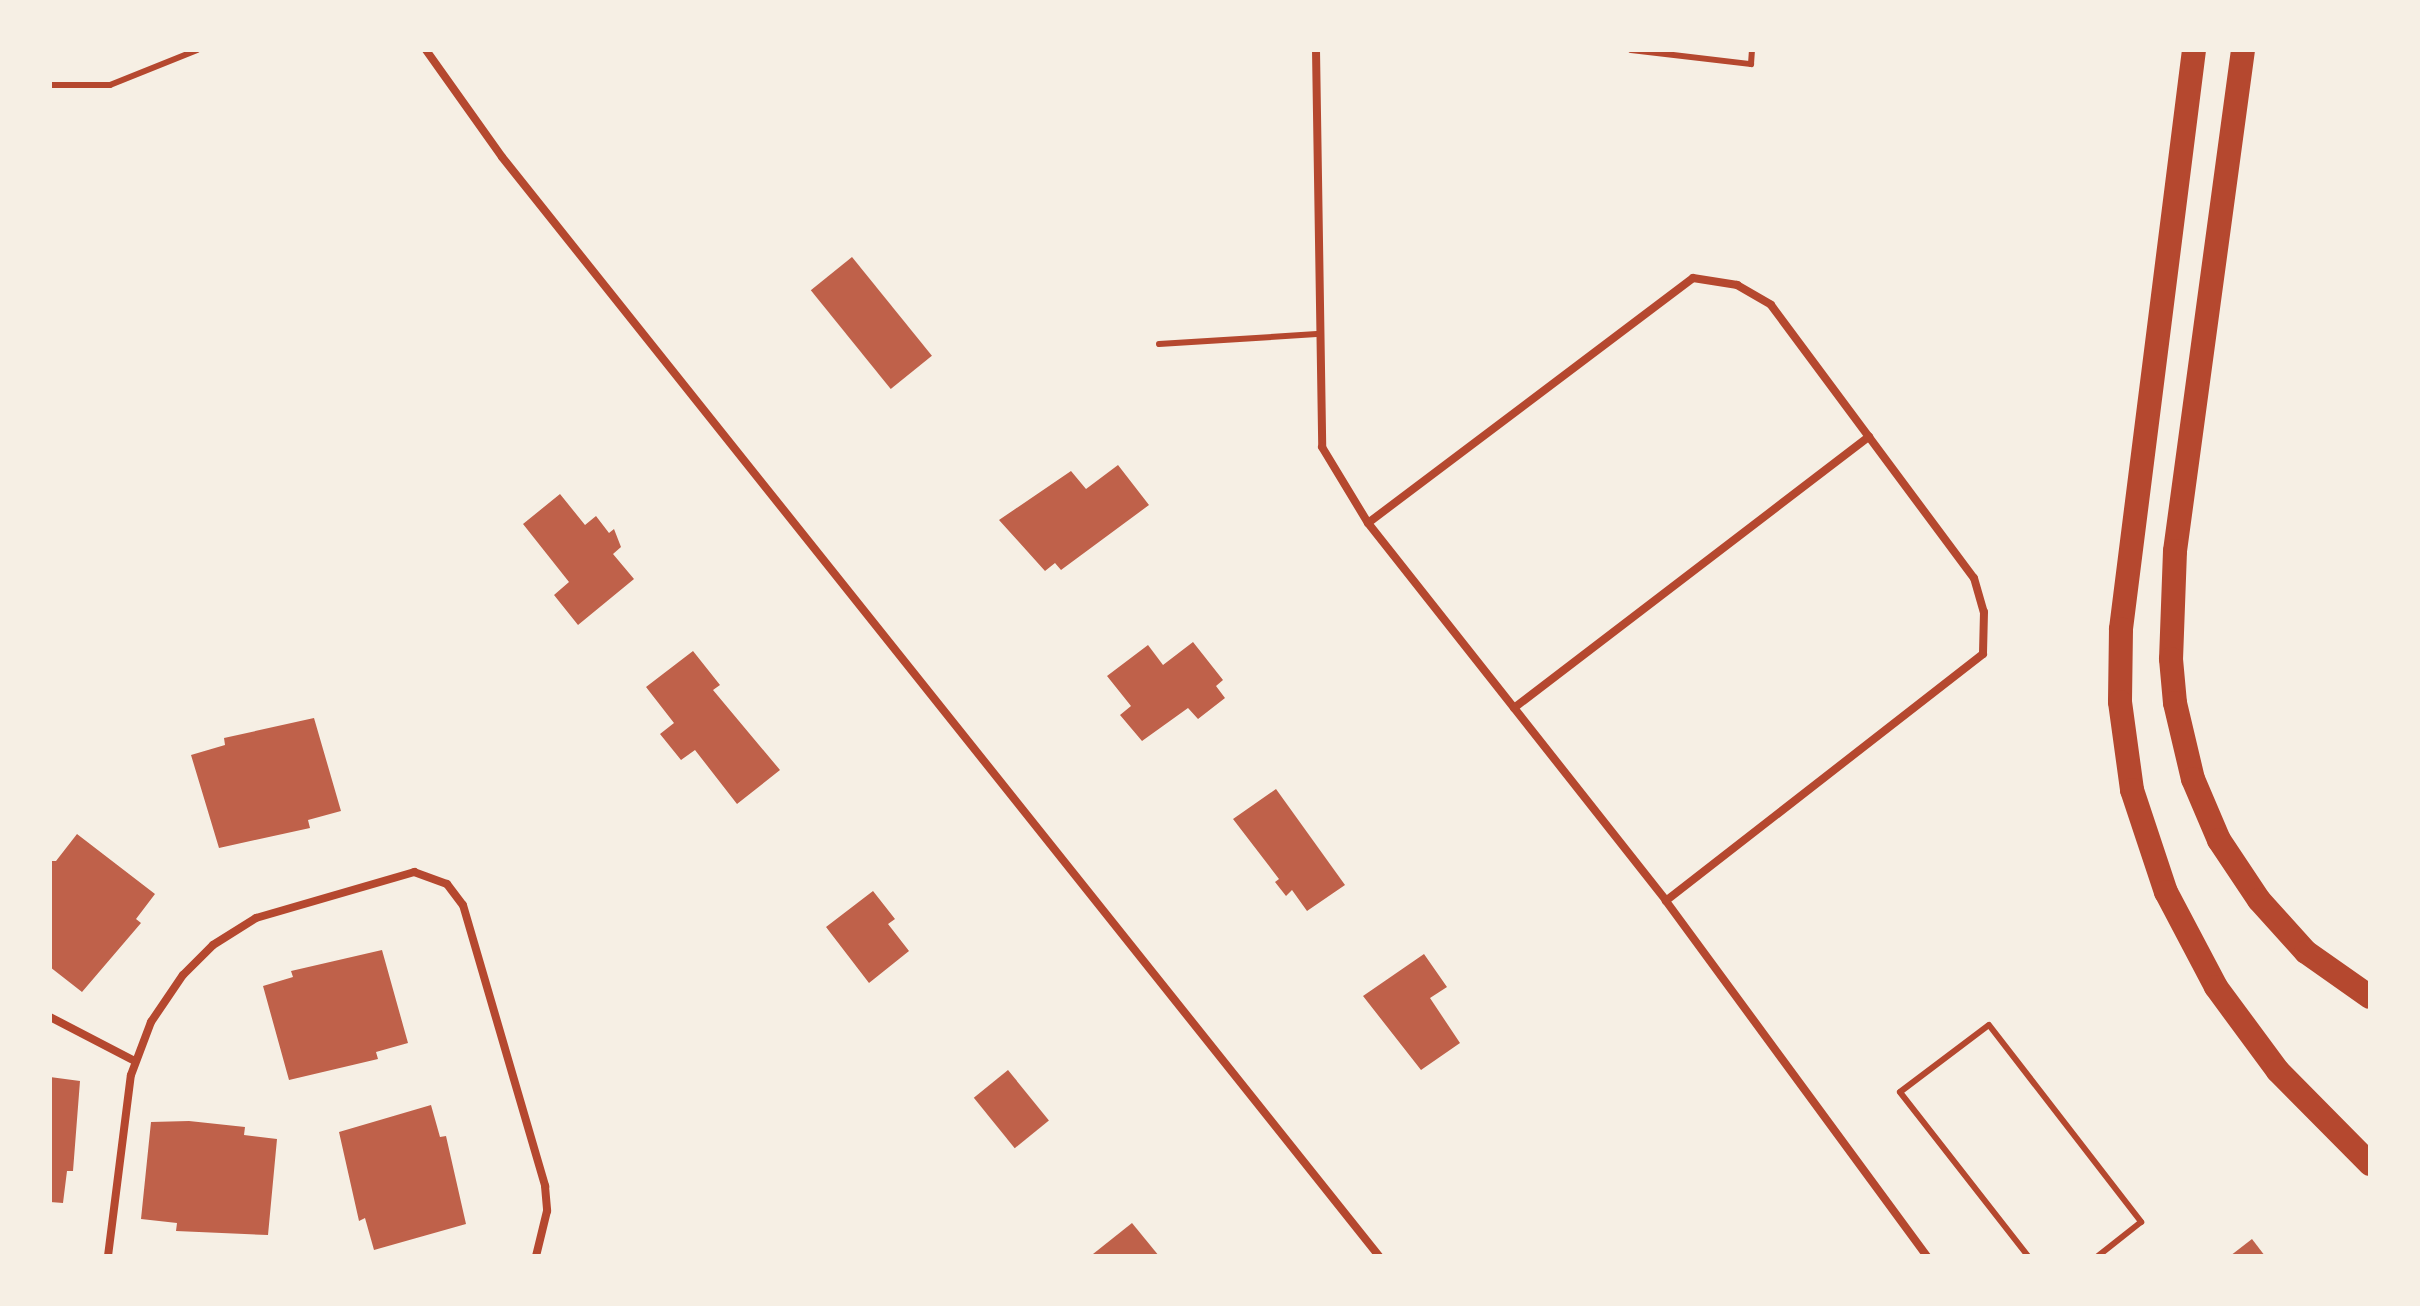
<!DOCTYPE html>
<html>
<head>
<meta charset="utf-8">
<style>
  body { margin:0 }
  #map { position:relative; width:2420px; height:1306px; overflow:hidden; background:#f6efe4; font-family:"Space Grotesk",sans-serif }
  div>[style] { position:absolute }
  .building>* { inset:0; background:#bf614a; transform-origin:0 0 }
  .service>* { height:6px; margin:-3px; padding:0 3px; transform-origin:3px; border-radius:3px; background:#b5482f }
  .minor>* { height:8px; margin:-4px; padding:0 4px; transform-origin:4px; border-radius:4px; background:#b5482f }
  .motorway>* { height:24px; margin:-12px; padding:0 12px; transform-origin:12px; border-radius:12px; background:#b5482f }
  span { translate:-50% -50%; white-space:nowrap; text-align:center; line-height:1.15; -webkit-text-stroke:8px #f6efe4; paint-order:stroke }
  .frame { position:absolute; inset:0; border:52px solid #f6efe4; pointer-events:none }
</style>
</head>
<body>
<div id="map">
  <div class="building">
    <div style="left:852px;top:257px;width:127px;height:53px;rotate:51deg"></div>
    <div style="clip-path:polygon(1118px 465px,1149px 505px,1061px 570px,1055px 563px,1045px 571px,999px 520px,1071px 471px,1086px 489px)"></div>
    <div style="clip-path:polygon(560px 494px,585px 525px,596px 516px,609px 533px,614px 529px,621px 547px,613px 554px,634px 579px,578px 625px,554px 595px,569px 582px,523px 524px)"></div>
    <div style="clip-path:polygon(1193px 642px,1223px 680px,1216px 686px,1225px 698px,1198px 719px,1188px 708px,1142px 741px,1120px 715px,1131px 706px,1107px 676px,1148px 645px,1163px 665px)"></div>
    <div style="clip-path:polygon(693px 651px,720px 685px,713px 690px,780px 770px,737px 804px,695px 750px,681px 760px,660px 734px,674px 723px,646px 687px)"></div>
    <div style="clip-path:polygon(314px 718px,341px 811px,308px 820px,310px 828px,219px 848px,191px 755px,225px 745px,224px 738px)"></div>
    <div style="clip-path:polygon(1276px 789px,1345px 885px,1307px 911px,1292px 890px,1286px 896px,1275px 882px,1279px 879px,1233px 819px)"></div>
    <div style="clip-path:polygon(77px 834px,155px 894px,136px 919px,141px 923px,82px 992px,50px 967px,50px 861px,56px 861px)"></div>
    <div style="clip-path:polygon(873px 891px,895px 919px,888px 924px,909px 951px,869px 983px,826px 927px)"></div>
    <div style="clip-path:polygon(382px 950px,408px 1043px,376px 1052px,378px 1059px,289px 1080px,263px 986px,293px 977px,291px 971px)"></div>
    <div style="clip-path:polygon(1424px 954px,1447px 987px,1430px 998px,1460px 1043px,1421px 1070px,1363px 996px)"></div>
    <div style="left:1008px;top:1070px;width:65px;height:44px;rotate:51deg"></div>
    <div style="clip-path:polygon(50px 1077px,80px 1081px,73px 1171px,67px 1171px,63px 1203px,50px 1202px)"></div>
    <div style="clip-path:polygon(431px 1105px,440px 1137px,446px 1136px,466px 1224px,374px 1250px,365px 1218px,359px 1221px,339px 1132px)"></div>
    <div style="clip-path:polygon(189px 1121px,245px 1127px,244px 1135px,277px 1139px,268px 1235px,176px 1231px,177px 1223px,141px 1219px,151px 1122px)"></div>
    <div style="clip-path:polygon(1132px 1223px,1159px 1256px,1094px 1256px,1093px 1254px)"></div>
    <div style="clip-path:polygon(2252px 1239px,2265px 1256px,2230px 1256px)"></div>
  </div>
  <div class="service">
    <div style="left:1631px;top:50px;width:121px;rotate:6.7deg"></div>
    <div style="left:1751px;top:64px;width:14px;rotate:-86deg"></div>
    <div style="left:50px;top:85px;width:60px"></div>
    <div style="left:110px;top:85px;width:94px;rotate:-21.9deg"></div>
    <div style="left:1159px;top:344px;width:158px;rotate:-3.6deg"></div>
    <div style="left:2028px;top:1256px;width:208px;rotate:-128deg"></div>
    <div style="left:1900px;top:1092px;width:111px;rotate:-37deg"></div>
    <div style="left:1989px;top:1025px;width:249px;rotate:52.3deg"></div>
    <div style="left:2141px;top:1222px;width:55px;rotate:141.7deg"></div>
  </div>
  <div class="minor">
    <div style="left:426px;top:50px;width:131px;rotate:54.6deg"></div>
    <div style="left:502px;top:157px;width:1406px;rotate:51.41deg"></div>
    <div style="left:1316px;top:50px;width:397px;rotate:89.1deg"></div>
    <div style="left:1322px;top:447px;width:89px;rotate:58.8deg"></div>
    <div style="left:1368px;top:523px;width:481px;rotate:51.7deg"></div>
    <div style="left:1666px;top:901px;width:441px;rotate:53.7deg"></div>
    <div style="left:1368px;top:523px;width:407px;rotate:-37deg"></div>
    <div style="left:1693px;top:278px;width:45px;rotate:9deg"></div>
    <div style="left:1737px;top:285px;width:39px;rotate:30deg"></div>
    <div style="left:1771px;top:305px;width:340px;rotate:53.4deg"></div>
    <div style="left:1974px;top:578px;width:35px;rotate:74deg"></div>
    <div style="left:1984px;top:612px;width:42px;rotate:91.4deg"></div>
    <div style="left:1983px;top:654px;width:402px;rotate:142.1deg"></div>
    <div style="left:1514px;top:708px;width:447px;rotate:-37.4deg"></div>
    <div style="left:50px;top:1017px;width:96px;rotate:27.4deg"></div>
    <div style="left:108px;top:1256px;width:182px;rotate:-82.8deg"></div>
    <div style="left:131px;top:1075px;width:57px;rotate:-69.3deg"></div>
    <div style="left:151px;top:1022px;width:57px;rotate:-55.8deg"></div>
    <div style="left:183px;top:975px;width:42px;rotate:-45deg"></div>
    <div style="left:213px;top:945px;width:51px;rotate:-32.1deg"></div>
    <div style="left:256px;top:918px;width:165px;rotate:-16.2deg"></div>
    <div style="left:414px;top:872px;width:35px;rotate:20deg"></div>
    <div style="left:447px;top:884px;width:26px;rotate:53deg"></div>
    <div style="left:463px;top:905px;width:293px;rotate:73.7deg"></div>
    <div style="left:545px;top:1186px;width:25px;rotate:85deg"></div>
    <div style="left:547px;top:1211px;width:46px;rotate:103.7deg"></div>
  </div>
  <div class="motorway">
    <div style="left:2194px;top:50px;width:584px;rotate:97.19deg"></div>
    <div style="left:2121px;top:629px;width:73px;rotate:90.8deg"></div>
    <div style="left:2120px;top:702px;width:89px;rotate:82.2deg"></div>
    <div style="left:2132px;top:790px;width:108px;rotate:71.6deg"></div>
    <div style="left:2166px;top:892px;width:107px;rotate:62.2deg"></div>
    <div style="left:2216px;top:987px;width:104px;rotate:53.6deg"></div>
    <div style="left:2278px;top:1071px;width:131px;rotate:45.3deg"></div>
    <div style="left:2243px;top:50px;width:506px;rotate:97.73deg"></div>
    <div style="left:2175px;top:551px;width:108px;rotate:92.1deg"></div>
    <div style="left:2171px;top:659px;width:44px;rotate:84.8deg"></div>
    <div style="left:2175px;top:703px;width:78px;rotate:76.7deg"></div>
    <div style="left:2193px;top:779px;width:66px;rotate:66.9deg"></div>
    <div style="left:2219px;top:840px;width:72px;rotate:56.3deg"></div>
    <div style="left:2259px;top:900px;width:70px;rotate:47.9deg"></div>
    <div style="left:2306px;top:952px;width:78px;rotate:35.1deg"></div>
  </div>
  <div class="frame"></div>
</div>
</body>
</html>
